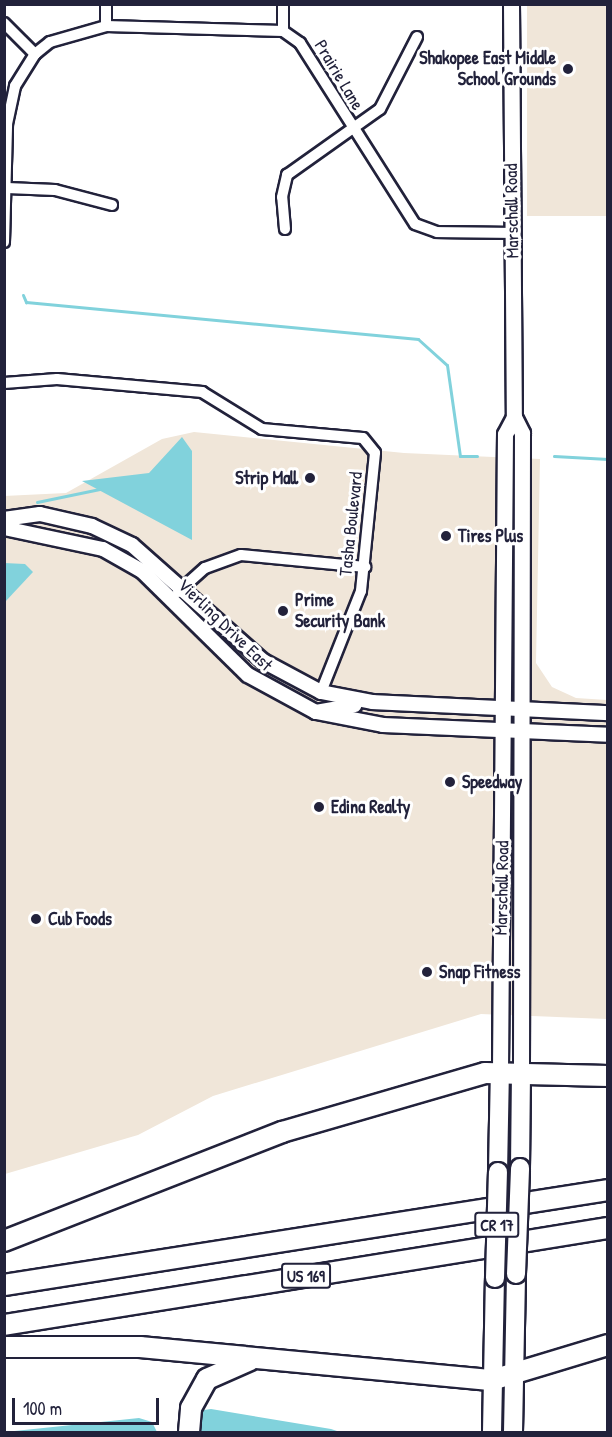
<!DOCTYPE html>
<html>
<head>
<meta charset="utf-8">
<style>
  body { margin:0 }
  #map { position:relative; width:612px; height:1437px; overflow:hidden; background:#fff; font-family:"Patrick Hand",sans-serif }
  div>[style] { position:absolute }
  .built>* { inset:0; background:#f0e6d9; transform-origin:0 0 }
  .water>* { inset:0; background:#81d2dc }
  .stream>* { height:3px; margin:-1.5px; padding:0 1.5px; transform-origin:1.5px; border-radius:1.5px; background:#81d2dc }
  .roads { filter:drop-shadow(2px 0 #22223b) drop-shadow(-2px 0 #22223b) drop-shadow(0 2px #22223b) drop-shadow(0 -2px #22223b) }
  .minor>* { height:10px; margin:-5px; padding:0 5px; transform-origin:5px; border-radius:5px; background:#fff }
  .tertiary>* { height:14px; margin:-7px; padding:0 7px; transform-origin:7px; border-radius:7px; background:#fff }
  .secondary>* { height:15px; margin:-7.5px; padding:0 7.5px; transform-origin:7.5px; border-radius:7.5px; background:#fff }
  .trunk>* { height:18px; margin:-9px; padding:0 9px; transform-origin:9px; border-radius:9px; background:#fff }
  .motorway>* { height:20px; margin:-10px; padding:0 10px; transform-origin:10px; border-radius:10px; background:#fff }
  .bridges { filter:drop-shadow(2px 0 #22223b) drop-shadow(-2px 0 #22223b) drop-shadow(0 2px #22223b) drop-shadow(0 -2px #22223b) }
  .trunk-bridge>* { height:18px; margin:-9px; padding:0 9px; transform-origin:9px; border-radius:9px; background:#fff }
  .dots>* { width:16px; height:16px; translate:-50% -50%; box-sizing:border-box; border:3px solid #fff; border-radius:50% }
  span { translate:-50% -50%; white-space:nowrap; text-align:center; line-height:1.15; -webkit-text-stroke:6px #fff; paint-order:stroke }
  .shield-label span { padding:2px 4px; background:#fff; border:2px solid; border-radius:4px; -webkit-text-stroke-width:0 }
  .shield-label { font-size:16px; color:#22223b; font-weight:700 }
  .poi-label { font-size:18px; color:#22223b; font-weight:700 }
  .right { translate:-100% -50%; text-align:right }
  .left { translate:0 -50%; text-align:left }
  .street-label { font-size:18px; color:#22223b }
  .frame { position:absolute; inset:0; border:6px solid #22223b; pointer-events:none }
  .scale { position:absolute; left:12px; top:1398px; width:147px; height:27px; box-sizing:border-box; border:3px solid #22223b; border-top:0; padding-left:8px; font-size:18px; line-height:21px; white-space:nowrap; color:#22223b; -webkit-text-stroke:4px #fff; paint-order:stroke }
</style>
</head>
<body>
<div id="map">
  <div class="built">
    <div style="left:527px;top:5px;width:80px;height:211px"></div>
    <div style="clip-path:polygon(194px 432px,404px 453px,540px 459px,536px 663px,552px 687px,576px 698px,607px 700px,607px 1019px,481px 1014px,213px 1096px,138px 1135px,5px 1174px,4px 496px,66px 493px,162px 439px)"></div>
  </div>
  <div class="water">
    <div style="clip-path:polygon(182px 437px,192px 451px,192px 540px,82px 481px,149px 473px)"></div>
    <div style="clip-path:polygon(4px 563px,25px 564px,33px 572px,5px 602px)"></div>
    <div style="clip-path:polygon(211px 1409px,331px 1429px,340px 1432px,200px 1432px,197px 1411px)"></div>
    <div style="clip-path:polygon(139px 1418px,152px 1422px,157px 1432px,5px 1432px)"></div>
  </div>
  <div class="stream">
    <div style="left:23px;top:295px;width:8px;rotate:67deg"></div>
    <div style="left:26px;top:302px;width:394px;rotate:5.4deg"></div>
    <div style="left:418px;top:339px;width:39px;rotate:42deg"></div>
    <div style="left:447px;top:365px;width:92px;rotate:81.9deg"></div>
    <div style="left:460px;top:456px;width:17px"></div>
    <div style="left:554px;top:456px;width:54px;rotate:3.2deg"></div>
    <div style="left:37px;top:502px;width:64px;rotate:-11.7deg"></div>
  </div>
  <div class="roads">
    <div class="minor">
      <div style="left:106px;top:4px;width:22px;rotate:90deg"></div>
      <div style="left:4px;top:23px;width:44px;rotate:45deg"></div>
      <div style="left:283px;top:31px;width:27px;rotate:-90deg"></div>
      <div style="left:7px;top:188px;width:48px;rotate:2.4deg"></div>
      <div style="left:55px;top:190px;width:59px;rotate:14.7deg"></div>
      <div style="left:285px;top:229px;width:32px;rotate:-95deg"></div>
      <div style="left:282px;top:197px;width:23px;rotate:-77deg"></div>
      <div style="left:287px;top:175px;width:114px;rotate:-35.4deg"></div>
      <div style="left:380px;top:109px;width:81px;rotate:-62.8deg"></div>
      <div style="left:4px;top:242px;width:118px;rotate:-88.5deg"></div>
      <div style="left:7px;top:124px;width:39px;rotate:-78deg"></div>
      <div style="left:15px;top:86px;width:38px;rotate:-58deg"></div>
      <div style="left:35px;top:54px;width:19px;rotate:-39deg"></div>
      <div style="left:50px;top:42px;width:58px;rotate:-15.9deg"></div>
      <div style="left:106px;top:26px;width:177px;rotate:1.6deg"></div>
      <div style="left:283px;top:31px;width:21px;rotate:35deg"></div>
      <div style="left:300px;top:43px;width:214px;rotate:57.6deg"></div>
      <div style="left:415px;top:224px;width:23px;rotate:20deg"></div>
      <div style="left:437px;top:232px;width:75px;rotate:0.8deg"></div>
      <div style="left:4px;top:383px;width:53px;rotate:-4.3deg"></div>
      <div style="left:57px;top:379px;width:146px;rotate:5.1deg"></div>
      <div style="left:202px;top:392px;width:70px;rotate:31.7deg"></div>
      <div style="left:262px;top:429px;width:101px;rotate:5.1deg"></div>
      <div style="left:363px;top:438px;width:19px;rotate:51deg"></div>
      <div style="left:375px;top:453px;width:139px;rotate:95.8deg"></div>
      <div style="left:361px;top:591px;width:109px;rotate:111.6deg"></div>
      <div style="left:178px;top:592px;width:36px;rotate:-42deg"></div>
      <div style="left:205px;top:568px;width:38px;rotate:-20deg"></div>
      <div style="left:241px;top:555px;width:125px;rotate:5.5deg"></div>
    </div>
    <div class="tertiary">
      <div style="left:4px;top:519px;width:36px;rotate:-8deg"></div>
      <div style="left:40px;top:514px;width:53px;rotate:13deg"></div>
      <div style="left:92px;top:526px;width:44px;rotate:25.4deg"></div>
      <div style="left:132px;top:545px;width:175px;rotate:41.5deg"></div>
      <div style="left:263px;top:661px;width:66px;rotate:28.1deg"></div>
      <div style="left:321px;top:692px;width:53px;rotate:10.9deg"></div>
      <div style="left:373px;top:702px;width:235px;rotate:2.7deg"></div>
      <div style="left:4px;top:528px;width:101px;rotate:12deg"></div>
      <div style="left:103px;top:549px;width:45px;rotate:29.4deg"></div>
      <div style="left:142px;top:571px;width:148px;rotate:44.5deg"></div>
      <div style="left:248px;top:675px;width:77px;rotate:28.6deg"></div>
      <div style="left:316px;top:712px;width:68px;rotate:11deg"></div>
      <div style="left:383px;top:725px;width:225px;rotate:2.5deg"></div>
      <div style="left:316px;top:712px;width:39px;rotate:-10deg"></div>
    </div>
    <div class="secondary">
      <div style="left:511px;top:4px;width:413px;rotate:89.6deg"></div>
      <div style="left:514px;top:417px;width:18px;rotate:63deg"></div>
      <div style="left:522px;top:433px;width:637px;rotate:90.09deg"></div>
      <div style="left:500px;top:1070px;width:636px;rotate:-89.55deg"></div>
      <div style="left:505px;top:434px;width:19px;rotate:-62deg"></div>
    </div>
    <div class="trunk">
      <div style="left:520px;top:1168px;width:98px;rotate:-89.4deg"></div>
      <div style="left:498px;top:1172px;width:102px;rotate:-88.9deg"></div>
      <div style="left:492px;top:1432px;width:154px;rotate:-88.9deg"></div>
      <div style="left:513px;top:1432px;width:158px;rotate:-88.9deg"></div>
    </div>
    <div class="motorway">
      <div style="left:4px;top:1241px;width:299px;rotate:-21.4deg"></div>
      <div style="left:282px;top:1132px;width:211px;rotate:-16.2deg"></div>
      <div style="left:485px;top:1073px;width:123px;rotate:1.4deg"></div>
      <div style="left:4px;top:1285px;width:611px;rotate:-8.94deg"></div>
      <div style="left:4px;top:1325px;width:612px;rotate:-9.12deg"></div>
      <div style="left:4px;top:1347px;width:136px"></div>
      <div style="left:140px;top:1347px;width:354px;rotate:5.4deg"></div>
      <div style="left:492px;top:1380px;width:121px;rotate:-16.8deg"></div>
      <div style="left:189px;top:1432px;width:24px;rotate:-85deg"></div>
      <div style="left:191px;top:1408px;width:33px;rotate:-61deg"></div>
      <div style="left:207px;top:1379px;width:47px;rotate:-23.8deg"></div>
    </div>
  </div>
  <div class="bridges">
    <div class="trunk-bridge">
      <div style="left:516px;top:1274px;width:106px;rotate:-87.8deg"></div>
      <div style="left:495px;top:1278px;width:106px;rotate:-88.4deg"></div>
    </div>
  </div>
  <div class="dots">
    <div style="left:568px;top:69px;background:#22223b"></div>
    <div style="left:310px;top:478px;background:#22223b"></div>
    <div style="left:446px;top:536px;background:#22223b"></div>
    <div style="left:283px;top:611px;background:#22223b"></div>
    <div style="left:450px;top:782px;background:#22223b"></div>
    <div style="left:319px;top:807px;background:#22223b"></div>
    <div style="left:36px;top:919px;background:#22223b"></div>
    <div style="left:427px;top:972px;background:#22223b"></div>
  </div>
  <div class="shield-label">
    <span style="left:497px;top:1225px">CR 17</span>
    <span style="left:306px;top:1276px">US 169</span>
  </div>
  <div class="poi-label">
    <span class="right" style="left:556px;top:69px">Shakopee East Middle<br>School Grounds</span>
    <span class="right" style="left:298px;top:478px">Strip Mall</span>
    <span class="left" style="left:458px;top:536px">Tires Plus</span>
    <span class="left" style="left:295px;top:611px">Prime<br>Security Bank</span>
    <span class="left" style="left:462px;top:782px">Speedway</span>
    <span class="left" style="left:331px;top:807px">Edina Realty</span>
    <span class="left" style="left:48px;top:919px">Cub Foods</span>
    <span class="left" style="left:439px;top:972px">Snap Fitness</span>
  </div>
  <div class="street-label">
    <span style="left:339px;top:75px;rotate:59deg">Prairie Lane</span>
    <span style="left:512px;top:211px;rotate:-91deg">Marschall Road</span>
    <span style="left:351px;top:524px;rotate:-84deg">Tasha Boulevard</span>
    <span style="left:225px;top:625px;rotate:44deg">Vierling Drive East</span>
    <span style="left:502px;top:888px;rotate:-89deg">Marschall Road</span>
  </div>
  <div class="frame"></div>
  <div class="scale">100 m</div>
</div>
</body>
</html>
